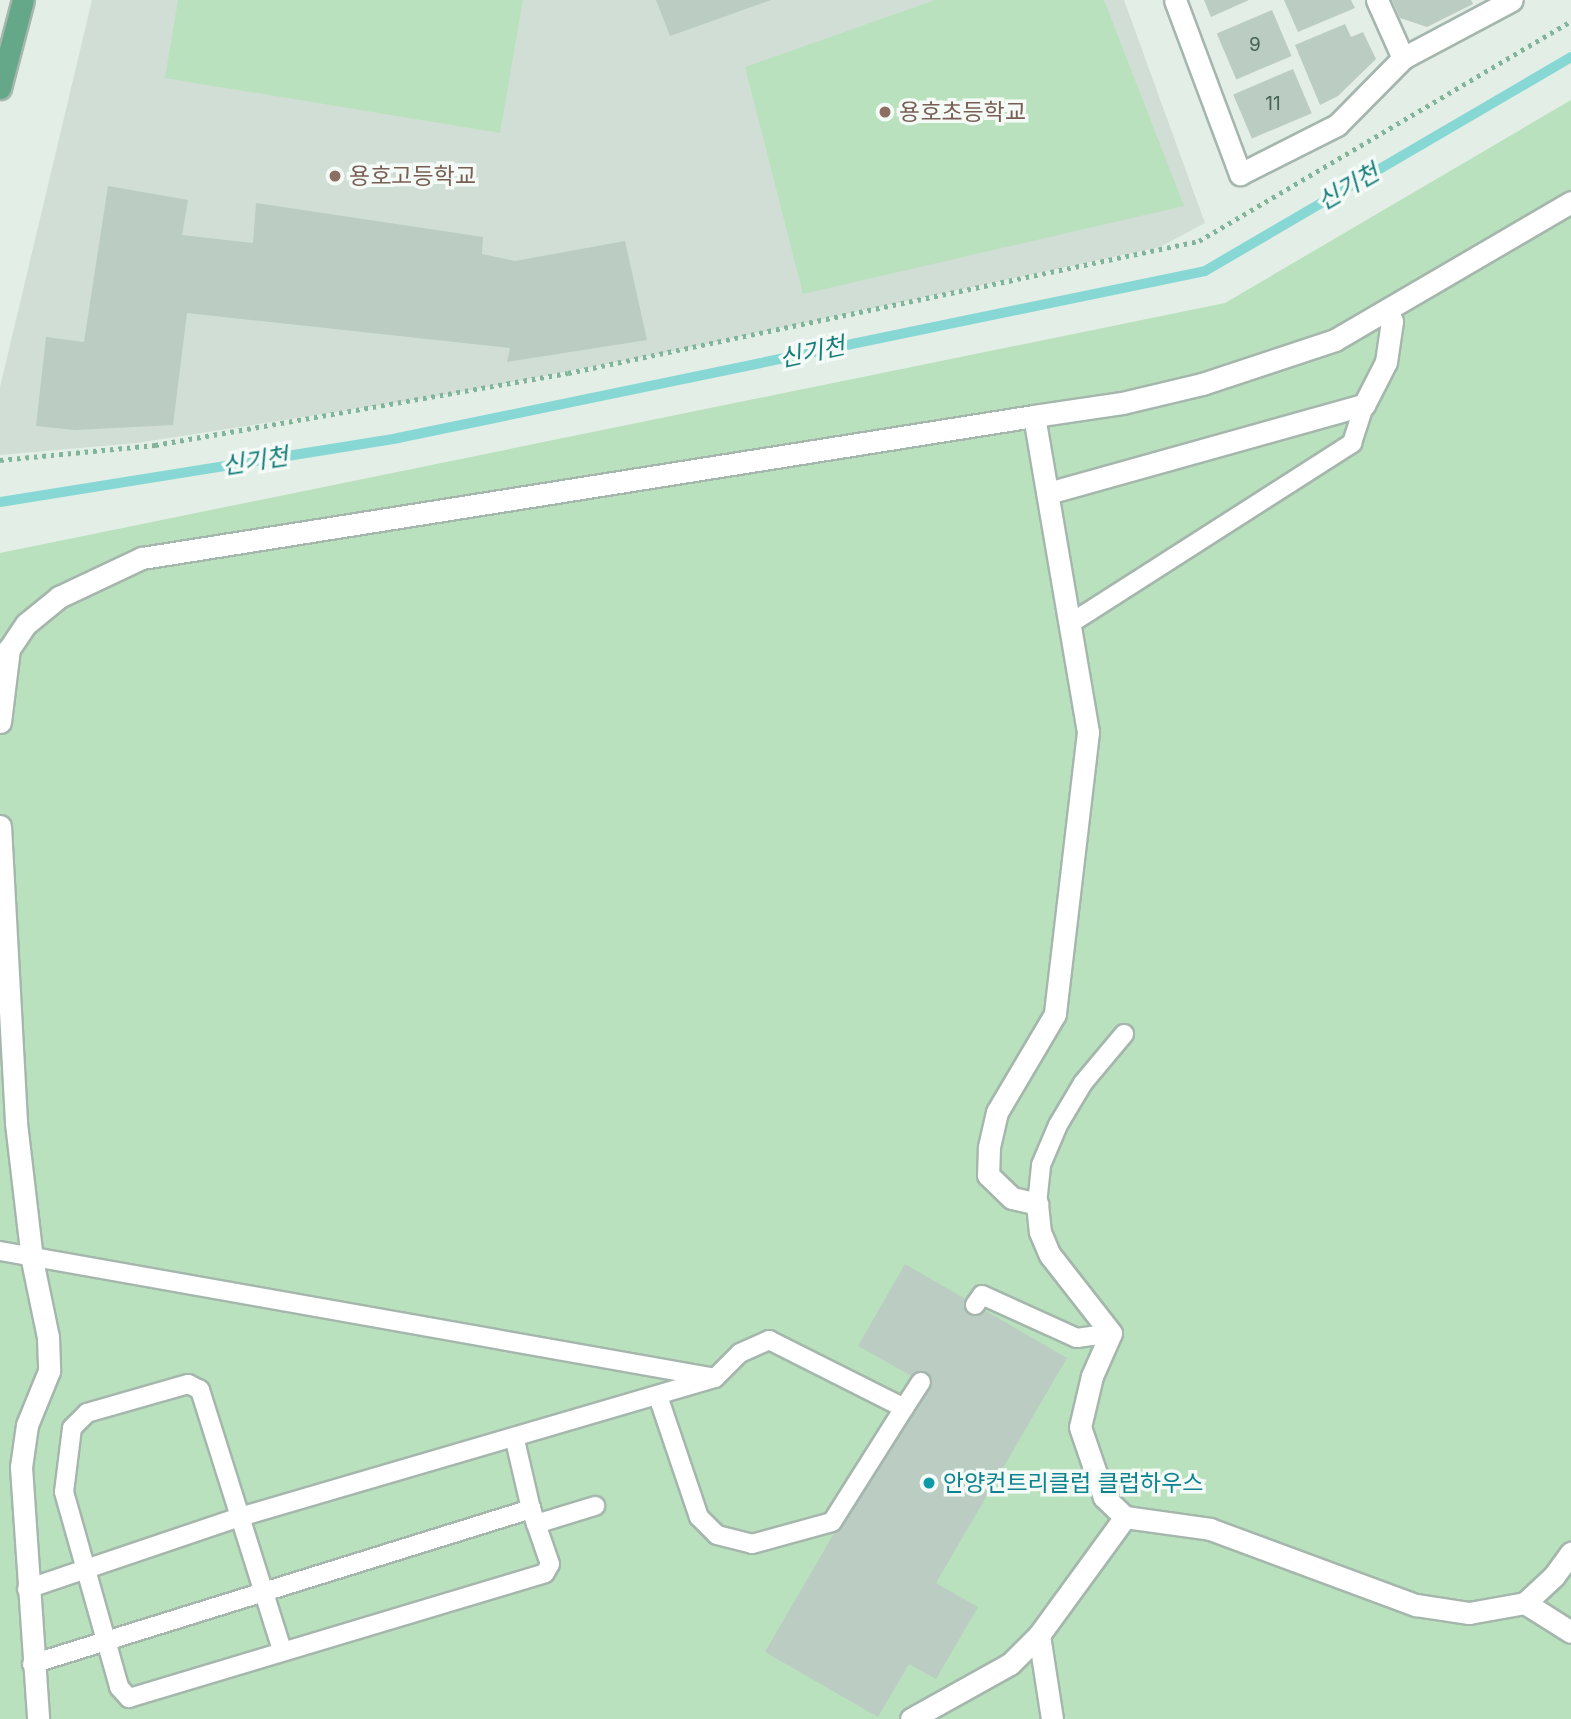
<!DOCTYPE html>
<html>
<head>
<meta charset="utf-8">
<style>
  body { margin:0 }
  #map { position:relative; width:1571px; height:1719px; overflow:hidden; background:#e3eee7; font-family:Inter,"Noto Sans KR",sans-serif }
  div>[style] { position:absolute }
  .built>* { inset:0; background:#d1ded6 }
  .green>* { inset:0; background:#bae1bd }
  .stream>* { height:10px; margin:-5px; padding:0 5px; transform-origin:5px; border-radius:5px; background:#87d8d4 }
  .building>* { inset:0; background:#bbccc2; transform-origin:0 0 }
  .path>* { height:4.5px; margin-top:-2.25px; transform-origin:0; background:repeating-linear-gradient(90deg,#81b59a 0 3.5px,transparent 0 8.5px) }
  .roads { filter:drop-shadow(2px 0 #a5b7ad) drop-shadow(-2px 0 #a5b7ad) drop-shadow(0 2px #a5b7ad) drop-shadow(0 -2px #a5b7ad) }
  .lane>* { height:18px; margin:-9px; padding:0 9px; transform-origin:9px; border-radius:9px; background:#fff }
  .street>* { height:21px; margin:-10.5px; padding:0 10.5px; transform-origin:10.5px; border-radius:10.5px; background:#fff }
  .primary>* { height:21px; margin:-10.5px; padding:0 10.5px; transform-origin:10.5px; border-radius:10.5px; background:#64a889 }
  .dots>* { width:19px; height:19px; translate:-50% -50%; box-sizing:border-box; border:4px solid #f4faf6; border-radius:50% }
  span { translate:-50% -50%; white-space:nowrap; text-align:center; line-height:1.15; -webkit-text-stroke:7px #f4faf6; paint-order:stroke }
  .number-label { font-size:19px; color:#486456 }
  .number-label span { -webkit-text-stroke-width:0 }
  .education-label { font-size:23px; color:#785e54 }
  .left { translate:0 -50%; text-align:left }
  .culture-label { font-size:23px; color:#0d838f }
  .water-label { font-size:24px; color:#157d7a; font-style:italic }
</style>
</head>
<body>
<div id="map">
  <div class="built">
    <div style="clip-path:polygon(92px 0,1124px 0,1205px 223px,1160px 247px,659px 354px,439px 396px,137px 443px,0 455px,0 387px)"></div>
  </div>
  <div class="green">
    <div style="clip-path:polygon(178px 0,523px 0,500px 133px,165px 78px)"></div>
    <div style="clip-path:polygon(935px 0,1104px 0,1184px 206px,803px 294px,745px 67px)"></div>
    <div style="clip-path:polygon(1571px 100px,1571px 1719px,0 1719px,0 553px,1225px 303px)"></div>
  </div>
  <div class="stream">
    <div style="left:0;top:502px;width:403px;rotate:-9.1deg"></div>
    <div style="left:398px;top:438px;width:824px;rotate:-11.69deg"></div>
    <div style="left:1205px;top:271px;width:424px;rotate:-30.3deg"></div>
  </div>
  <div class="building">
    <div style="clip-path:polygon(656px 0,771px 0,670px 36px)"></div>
    <div style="clip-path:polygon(1204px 0,1249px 0,1211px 17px)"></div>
    <div style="clip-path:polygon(1284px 0,1351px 0,1355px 8px,1298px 32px)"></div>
    <div style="clip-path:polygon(1392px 0,1471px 0,1473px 4px,1427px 27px,1400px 18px)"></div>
    <div style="left:1272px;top:10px;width:50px;height:60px;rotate:67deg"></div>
    <div style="clip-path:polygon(1345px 24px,1351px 37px,1363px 32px,1376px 59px,1338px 96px,1320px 105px,1295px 45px)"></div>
    <div style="left:1293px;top:69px;width:48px;height:65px;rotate:67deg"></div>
    <div style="clip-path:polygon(108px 186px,188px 200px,182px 235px,253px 243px,256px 203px,483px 237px,482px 254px,515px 261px,625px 241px,647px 340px,507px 362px,510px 348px,187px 313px,173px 425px,75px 430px,36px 426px,46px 337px,84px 342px)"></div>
    <div style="clip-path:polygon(905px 1264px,1067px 1358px,936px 1583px,978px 1607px,936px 1679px,909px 1664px,878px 1717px,765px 1652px,922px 1382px,858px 1346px)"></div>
  </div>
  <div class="path">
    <div style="left:0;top:460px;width:156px;rotate:-5.5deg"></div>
    <div style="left:155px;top:445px;width:419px;rotate:-9.9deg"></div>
    <div style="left:568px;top:373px;width:645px;rotate:-11.82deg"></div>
    <div style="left:1199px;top:241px;width:432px;rotate:-30.6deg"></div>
  </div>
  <div class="roads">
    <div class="lane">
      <div style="left:1071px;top:623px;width:334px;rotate:-32.6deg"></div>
      <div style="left:1352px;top:443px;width:40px;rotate:-72deg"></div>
      <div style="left:1037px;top:1204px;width:39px;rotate:-84deg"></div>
      <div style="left:1041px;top:1165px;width:43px;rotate:-67deg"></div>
      <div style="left:1058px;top:1125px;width:49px;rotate:-59.2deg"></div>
      <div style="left:1083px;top:1083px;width:64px;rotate:-50.1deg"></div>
      <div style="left:0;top:1251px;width:726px;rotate:10.07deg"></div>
      <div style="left:715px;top:1378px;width:35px;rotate:-45deg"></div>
      <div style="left:740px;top:1353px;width:32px;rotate:-24deg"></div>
      <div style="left:769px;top:1340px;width:151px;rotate:26.7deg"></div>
      <div style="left:904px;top:1408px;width:31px;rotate:-57deg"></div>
      <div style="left:975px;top:1305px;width:12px;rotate:-55deg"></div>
      <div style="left:982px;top:1295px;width:104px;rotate:24.4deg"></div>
      <div style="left:1077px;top:1338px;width:34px;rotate:-8deg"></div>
      <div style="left:658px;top:1396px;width:128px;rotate:71.3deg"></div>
      <div style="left:699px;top:1517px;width:25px;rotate:45deg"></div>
      <div style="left:717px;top:1535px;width:36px;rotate:14deg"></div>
      <div style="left:752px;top:1544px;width:83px;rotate:-15.4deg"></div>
      <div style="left:832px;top:1522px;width:135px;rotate:-57.7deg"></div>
      <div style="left:536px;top:1524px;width:62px;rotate:-17deg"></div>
      <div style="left:27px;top:1589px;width:228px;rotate:-18.7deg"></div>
      <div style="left:243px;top:1516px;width:490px;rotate:-16.3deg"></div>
      <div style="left:282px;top:1650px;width:273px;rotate:-107.5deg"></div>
      <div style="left:200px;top:1390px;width:13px;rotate:-153deg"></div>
      <div style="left:188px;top:1384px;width:105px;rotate:164deg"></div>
      <div style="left:87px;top:1413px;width:21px;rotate:135deg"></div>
      <div style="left:72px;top:1428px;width:64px;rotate:97.1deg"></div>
      <div style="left:64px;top:1492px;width:203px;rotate:74.2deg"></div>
      <div style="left:119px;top:1687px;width:15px;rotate:48deg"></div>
      <div style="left:129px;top:1698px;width:434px;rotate:-16.7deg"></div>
      <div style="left:545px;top:1573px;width:10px;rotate:-61deg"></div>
      <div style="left:550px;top:1564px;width:58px;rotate:-109.1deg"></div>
      <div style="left:531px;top:1509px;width:71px;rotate:-103.1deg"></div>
      <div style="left:32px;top:1664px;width:523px;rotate:-17.26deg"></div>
    </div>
    <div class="street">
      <div style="left:1175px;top:0;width:186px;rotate:69.5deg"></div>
      <div style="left:1240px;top:174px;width:109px;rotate:-26.8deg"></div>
      <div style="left:1337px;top:125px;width:94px;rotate:-45.4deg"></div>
      <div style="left:1403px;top:58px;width:123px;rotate:-28deg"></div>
      <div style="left:1377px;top:0;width:64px;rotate:65.9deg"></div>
      <div style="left:1571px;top:202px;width:273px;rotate:149.7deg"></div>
      <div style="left:1335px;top:340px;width:140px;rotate:161.7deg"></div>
      <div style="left:1202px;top:384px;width:82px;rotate:166.6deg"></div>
      <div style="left:1122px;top:403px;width:89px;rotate:171.6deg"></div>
      <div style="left:1034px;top:416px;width:321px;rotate:80.3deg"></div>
      <div style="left:1088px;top:732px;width:284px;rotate:96.7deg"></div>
      <div style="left:1055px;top:1014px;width:114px;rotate:120.6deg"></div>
      <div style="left:997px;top:1112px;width:37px;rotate:103deg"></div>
      <div style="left:989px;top:1148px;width:27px;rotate:92deg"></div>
      <div style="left:988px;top:1175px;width:33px;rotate:44deg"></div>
      <div style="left:1012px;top:1198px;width:26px;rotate:13deg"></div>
      <div style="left:1037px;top:1204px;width:28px;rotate:84deg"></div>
      <div style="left:1040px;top:1232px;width:25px;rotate:67deg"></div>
      <div style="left:1050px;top:1255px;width:99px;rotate:52deg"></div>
      <div style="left:1111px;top:1333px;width:47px;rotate:113.8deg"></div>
      <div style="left:1092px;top:1376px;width:52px;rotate:103.2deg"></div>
      <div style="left:1080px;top:1427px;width:74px;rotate:71.1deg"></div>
      <div style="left:1104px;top:1497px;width:29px;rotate:44deg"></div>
      <div style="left:1125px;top:1517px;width:86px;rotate:8deg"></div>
      <div style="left:1210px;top:1529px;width:220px;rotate:20.3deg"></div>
      <div style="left:1416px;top:1605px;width:54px;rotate:8.6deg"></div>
      <div style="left:1469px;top:1613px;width:57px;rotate:-10.1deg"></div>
      <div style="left:1525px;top:1603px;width:40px;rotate:-43deg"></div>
      <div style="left:1554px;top:1576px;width:29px;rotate:-54deg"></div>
      <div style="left:1048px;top:493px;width:328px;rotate:-15.6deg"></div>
      <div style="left:1364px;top:405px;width:48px;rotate:-62.9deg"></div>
      <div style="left:1386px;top:362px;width:41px;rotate:-81.7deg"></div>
      <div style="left:1392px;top:321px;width:12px;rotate:-121deg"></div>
      <div style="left:0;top:722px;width:74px;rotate:-83deg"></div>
      <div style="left:9px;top:649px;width:30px;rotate:-56deg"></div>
      <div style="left:26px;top:624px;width:43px;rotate:-39.3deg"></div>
      <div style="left:59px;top:597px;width:92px;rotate:-25.2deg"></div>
      <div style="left:142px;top:558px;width:903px;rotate:-9.05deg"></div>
      <div style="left:0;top:826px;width:297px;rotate:86.9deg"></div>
      <div style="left:16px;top:1123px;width:138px;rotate:83.3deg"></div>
      <div style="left:32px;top:1260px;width:79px;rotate:78.3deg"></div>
      <div style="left:48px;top:1337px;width:34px;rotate:88deg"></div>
      <div style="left:49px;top:1371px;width:58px;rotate:112.2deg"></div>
      <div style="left:27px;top:1425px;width:42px;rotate:98.1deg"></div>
      <div style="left:21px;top:1467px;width:253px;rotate:86.1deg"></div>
      <div style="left:1525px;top:1603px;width:54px;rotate:32.2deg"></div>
      <div style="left:1039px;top:1635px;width:85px;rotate:81.2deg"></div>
      <div style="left:911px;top:1719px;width:113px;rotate:-29.1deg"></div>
      <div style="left:1010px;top:1664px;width:41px;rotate:-45deg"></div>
      <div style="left:1039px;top:1635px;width:146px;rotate:-53.9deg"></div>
    </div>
    <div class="primary">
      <div style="left:0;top:88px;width:91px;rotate:-75.4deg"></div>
    </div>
  </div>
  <div class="dots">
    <div style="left:885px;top:112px;background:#8d6e63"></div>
    <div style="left:335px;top:176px;background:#8d6e63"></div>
    <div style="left:929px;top:1483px;background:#0f9aa8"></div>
  </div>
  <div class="number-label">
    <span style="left:1255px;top:45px">9</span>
    <span style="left:1273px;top:104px">11</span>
  </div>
  <div class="education-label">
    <span class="left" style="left:899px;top:112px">용호초등학교</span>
    <span class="left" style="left:349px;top:176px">용호고등학교</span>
  </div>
  <div class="culture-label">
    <span class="left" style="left:943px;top:1483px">안양컨트리클럽 클럽하우스</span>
  </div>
  <div class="water-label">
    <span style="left:1348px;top:187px;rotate:-30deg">신기천</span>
    <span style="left:812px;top:352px;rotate:-12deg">신기천</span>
    <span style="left:255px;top:461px;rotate:-9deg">신기천</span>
  </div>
</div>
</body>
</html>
